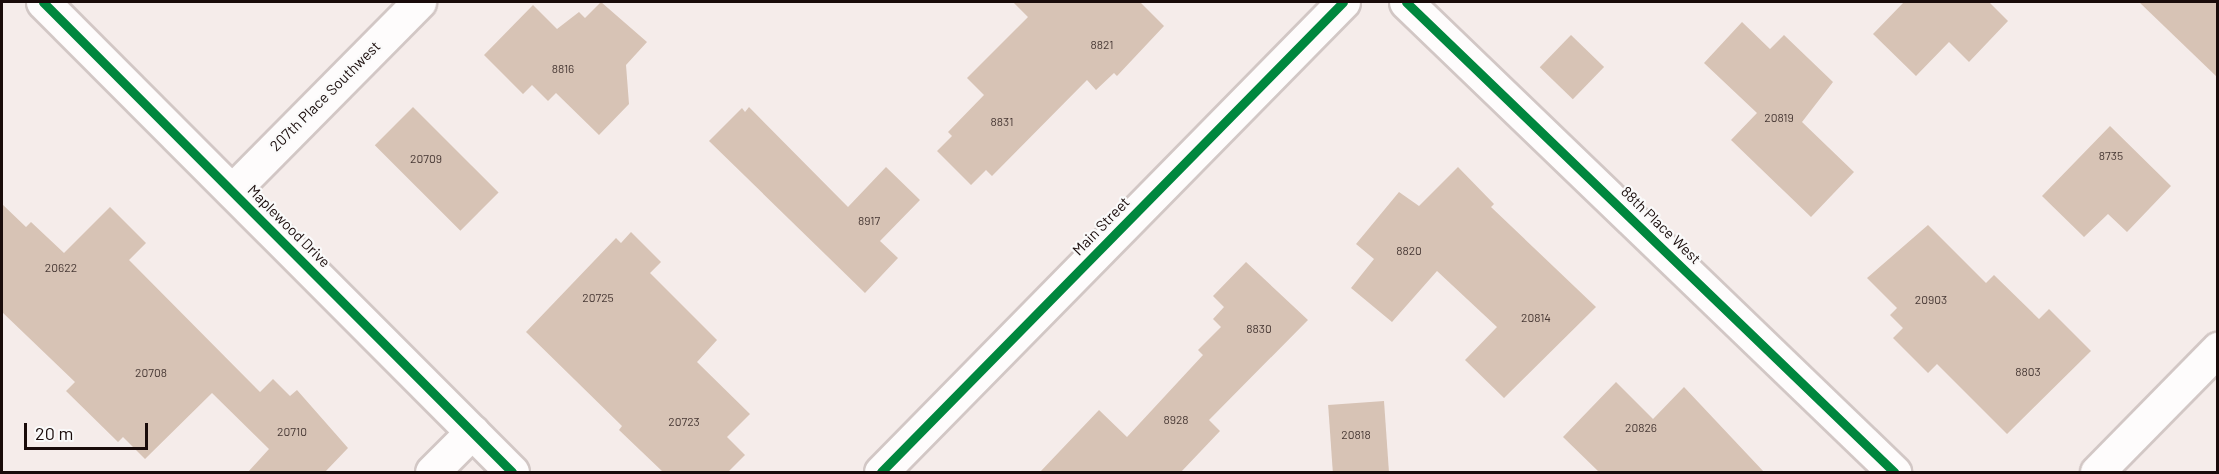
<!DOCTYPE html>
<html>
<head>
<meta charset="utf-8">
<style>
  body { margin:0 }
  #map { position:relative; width:2219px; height:474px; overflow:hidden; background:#f5ecea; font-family:Barlow,sans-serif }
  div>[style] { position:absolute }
  .building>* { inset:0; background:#d7c3b5; transform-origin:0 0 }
  .roads { filter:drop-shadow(2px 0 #d2c7c5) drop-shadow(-2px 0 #d2c7c5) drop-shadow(0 2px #d2c7c5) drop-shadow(0 -2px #d2c7c5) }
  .minor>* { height:33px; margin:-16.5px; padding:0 16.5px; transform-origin:16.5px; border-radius:16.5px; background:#fefcfc }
  .tertiary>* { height:33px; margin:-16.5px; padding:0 16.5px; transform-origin:16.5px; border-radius:16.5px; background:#fefcfc }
  .secondary>* { height:33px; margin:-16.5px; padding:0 16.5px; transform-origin:16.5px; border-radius:16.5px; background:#fefcfc }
  .cycleway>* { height:9px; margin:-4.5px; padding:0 4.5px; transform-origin:4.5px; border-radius:4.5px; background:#00873e }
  span { translate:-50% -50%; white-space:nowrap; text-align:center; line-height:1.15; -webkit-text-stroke:4.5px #fafafa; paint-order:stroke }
  .number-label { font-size:12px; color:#483935 }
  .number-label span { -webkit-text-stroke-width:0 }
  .street-label { font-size:15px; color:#190b0a }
  .frame { position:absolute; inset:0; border:3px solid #190b0a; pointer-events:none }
  .scale { position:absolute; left:24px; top:423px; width:124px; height:27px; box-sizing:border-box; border:3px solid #190b0a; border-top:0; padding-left:8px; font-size:18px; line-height:21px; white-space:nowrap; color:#190b0a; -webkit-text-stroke:4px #fafafa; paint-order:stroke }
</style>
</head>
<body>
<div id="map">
  <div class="building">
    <div style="clip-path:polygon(601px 2px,647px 42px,626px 65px,629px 104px,599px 135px,556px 93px,548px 101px,532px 85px,523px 94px,484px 55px,533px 5px,557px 29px,579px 12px,585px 18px)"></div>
    <div style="clip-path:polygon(1013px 2px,1140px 2px,1164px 26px,1117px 76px,1114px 73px,1096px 90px,1087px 80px,992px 176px,986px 170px,971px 185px,937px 151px,952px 136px,948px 132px,984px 95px,967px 78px,1028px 17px)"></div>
    <div style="clip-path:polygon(1904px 2px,1989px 2px,2008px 21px,1969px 62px,1949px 42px,1916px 76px,1873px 34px)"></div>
    <div style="clip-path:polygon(2139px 2px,2217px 2px,2217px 77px)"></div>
    <div style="clip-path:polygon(1742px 22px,1770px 49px,1784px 35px,1833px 82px,1802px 122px,1854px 172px,1811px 217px,1731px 140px,1757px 113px,1704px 63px)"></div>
    <div style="left:1571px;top:35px;width:46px;height:45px;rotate:44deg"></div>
    <div style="left:413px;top:107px;width:121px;height:54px;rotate:45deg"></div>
    <div style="clip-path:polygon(749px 107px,848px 207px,886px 167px,920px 200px,880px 241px,898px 258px,865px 293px,709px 141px,742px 108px,745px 112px)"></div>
    <div style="clip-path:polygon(2110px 126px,2171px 186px,2127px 232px,2108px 214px,2084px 237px,2042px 196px)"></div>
    <div style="clip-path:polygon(1458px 167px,1494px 204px,1491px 207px,1596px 307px,1504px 398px,1465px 360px,1497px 327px,1437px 271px,1392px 322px,1351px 288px,1374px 259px,1356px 244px,1399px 192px,1419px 206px)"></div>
    <div style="clip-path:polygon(2px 204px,26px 227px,31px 222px,64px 253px,110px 207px,146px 243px,129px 260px,260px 392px,273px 379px,290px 396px,297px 390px,348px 448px,325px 472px,248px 472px,269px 449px,212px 393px,145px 459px,123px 437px,118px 442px,66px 391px,75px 382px,2px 312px)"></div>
    <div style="clip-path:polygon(1928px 225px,1986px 283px,1994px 275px,2039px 319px,2049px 309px,2091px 351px,2007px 434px,1937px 364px,1928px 373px,1893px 338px,1903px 328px,1890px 315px,1897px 308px,1867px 278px)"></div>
    <div style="clip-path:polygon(631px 232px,661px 262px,650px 273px,717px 340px,697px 362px,750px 414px,727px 437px,745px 455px,728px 472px,663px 472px,619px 430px,622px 426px,526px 332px,616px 238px,621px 243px)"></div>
    <div style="clip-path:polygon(1246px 262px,1308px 320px,1209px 420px,1220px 431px,1181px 472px,1040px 472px,1099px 410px,1127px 437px,1203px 355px,1198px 350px,1221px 327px,1213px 319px,1224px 307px,1213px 296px)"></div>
    <div style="clip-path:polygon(1616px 382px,1653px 419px,1684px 387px,1764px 472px,1599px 472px,1563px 437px)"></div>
    <div style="left:1384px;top:401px;width:71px;height:56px;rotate:86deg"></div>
  </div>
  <div class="roads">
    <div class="minor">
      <div style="left:1406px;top:2px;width:678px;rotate:43.92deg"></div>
      <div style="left:232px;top:191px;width:266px;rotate:-45.3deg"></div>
      <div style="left:432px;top:472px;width:57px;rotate:-45deg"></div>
      <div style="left:2097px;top:472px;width:173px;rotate:-45.5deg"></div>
    </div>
    <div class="tertiary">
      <div style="left:43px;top:2px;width:664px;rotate:45.06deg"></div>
    </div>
    <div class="secondary">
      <div style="left:881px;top:472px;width:659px;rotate:-45.49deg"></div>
    </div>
  </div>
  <div class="cycleway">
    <div style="left:43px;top:2px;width:664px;rotate:45.06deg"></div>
    <div style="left:1406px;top:2px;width:678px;rotate:43.92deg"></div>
    <div style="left:881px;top:472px;width:659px;rotate:-45.49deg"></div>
  </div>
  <div class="number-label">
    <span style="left:1102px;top:45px">8821</span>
    <span style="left:563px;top:69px">8816</span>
    <span style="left:1779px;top:118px">20819</span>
    <span style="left:1002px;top:122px">8831</span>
    <span style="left:2111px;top:156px">8735</span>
    <span style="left:426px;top:159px">20709</span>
    <span style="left:869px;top:221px">8917</span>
    <span style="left:1409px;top:251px">8820</span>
    <span style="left:61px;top:268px">20622</span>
    <span style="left:598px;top:298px">20725</span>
    <span style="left:1931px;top:300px">20903</span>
    <span style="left:1536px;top:318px">20814</span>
    <span style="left:1259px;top:329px">8830</span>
    <span style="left:2028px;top:372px">8803</span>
    <span style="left:151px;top:373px">20708</span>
    <span style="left:1176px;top:420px">8928</span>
    <span style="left:684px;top:422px">20723</span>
    <span style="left:1641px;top:428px">20826</span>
    <span style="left:292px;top:432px">20710</span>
    <span style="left:1356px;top:435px">20818</span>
  </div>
  <div class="street-label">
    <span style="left:325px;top:96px;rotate:-45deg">207th Place Southwest</span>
    <span style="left:1661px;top:225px;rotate:44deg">88th Place West</span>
    <span style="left:289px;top:226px;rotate:45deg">Maplewood Drive</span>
    <span style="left:1101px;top:226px;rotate:-46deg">Main Street</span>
  </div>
  <div class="frame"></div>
  <div class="scale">20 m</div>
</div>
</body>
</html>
